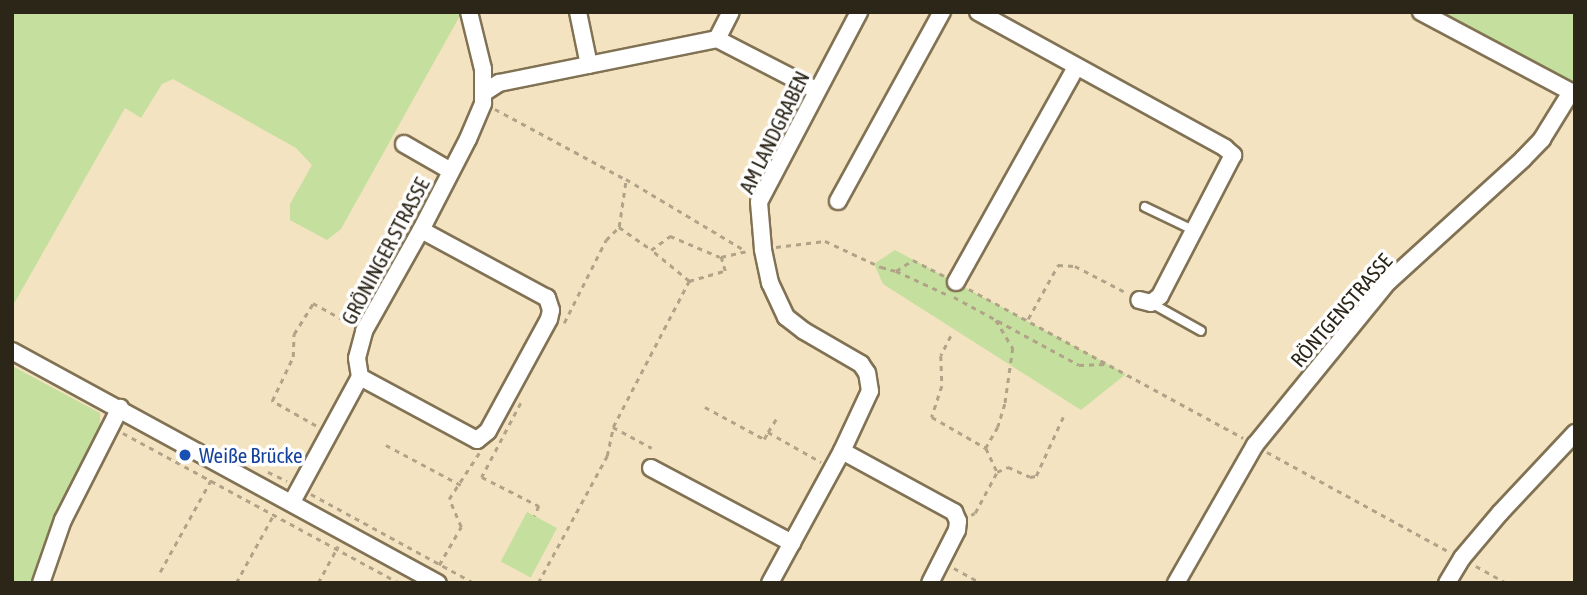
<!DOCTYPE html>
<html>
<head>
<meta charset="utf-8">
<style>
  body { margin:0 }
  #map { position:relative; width:1587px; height:595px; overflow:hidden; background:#f4e3c1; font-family:"Asap Condensed",sans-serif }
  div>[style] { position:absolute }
  .green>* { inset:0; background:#c4df9e; transform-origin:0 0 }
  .path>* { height:2.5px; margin-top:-1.25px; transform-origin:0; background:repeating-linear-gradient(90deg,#b0a388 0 5px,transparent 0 10px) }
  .roads { filter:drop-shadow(2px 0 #817254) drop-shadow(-2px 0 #817254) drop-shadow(0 2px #817254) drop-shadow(0 -2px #817254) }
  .service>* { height:8px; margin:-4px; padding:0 4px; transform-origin:4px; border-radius:4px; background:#fff }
  .minor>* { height:16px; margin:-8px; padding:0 8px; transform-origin:8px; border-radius:8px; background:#fff }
  .dots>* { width:19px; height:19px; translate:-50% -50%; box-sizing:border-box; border:4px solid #fff; border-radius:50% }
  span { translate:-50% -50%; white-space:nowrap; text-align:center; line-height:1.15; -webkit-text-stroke:7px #fff; paint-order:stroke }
  .street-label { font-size:21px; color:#2c2619 }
  .transit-label { font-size:21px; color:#164399 }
  .left { translate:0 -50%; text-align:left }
  .frame { position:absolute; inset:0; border:14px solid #2c2619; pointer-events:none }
</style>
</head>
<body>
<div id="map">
  <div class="green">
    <div style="clip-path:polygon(12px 12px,462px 12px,341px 229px,327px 240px,290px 220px,290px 204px,312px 165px,296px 148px,173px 79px,162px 84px,141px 118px,125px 108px,12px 307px)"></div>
    <div style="clip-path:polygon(1433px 12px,1575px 12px,1575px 86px)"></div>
    <div style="clip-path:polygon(895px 250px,1126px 374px,1081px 410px,883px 284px,874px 264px)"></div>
    <div style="clip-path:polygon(12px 366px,100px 413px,100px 427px,59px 509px,31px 583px,12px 583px)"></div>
    <div style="left:527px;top:512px;width:34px;height:56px;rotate:28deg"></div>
  </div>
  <div class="path">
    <div style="left:495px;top:109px;width:148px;rotate:28.3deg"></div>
    <div style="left:619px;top:227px;width:39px;rotate:35deg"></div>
    <div style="left:776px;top:247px;width:49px;rotate:-7deg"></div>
    <div style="left:825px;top:241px;width:62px;rotate:24.9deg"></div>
    <div style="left:881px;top:267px;width:16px;rotate:15deg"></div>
    <div style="left:896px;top:271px;width:20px;rotate:-33deg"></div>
    <div style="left:913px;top:260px;width:35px;rotate:27deg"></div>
    <div style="left:896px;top:271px;width:57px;rotate:24.8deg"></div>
    <div style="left:689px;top:281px;width:49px;rotate:-140.8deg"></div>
    <div style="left:651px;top:250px;width:24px;rotate:-36deg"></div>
    <div style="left:670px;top:236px;width:54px;rotate:22.8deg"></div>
    <div style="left:969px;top:289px;width:312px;rotate:28.5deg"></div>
    <div style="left:954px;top:297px;width:142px;rotate:28.5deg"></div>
    <div style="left:1079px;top:365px;width:26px;rotate:-2deg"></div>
    <div style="left:1028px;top:319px;width:62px;rotate:-60.9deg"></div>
    <div style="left:1058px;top:265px;width:17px;rotate:3deg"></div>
    <div style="left:1075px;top:266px;width:59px;rotate:27.4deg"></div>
    <div style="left:996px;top:320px;width:33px;rotate:59deg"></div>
    <div style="left:1013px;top:348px;width:57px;rotate:98.1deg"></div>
    <div style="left:1005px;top:404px;width:24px;rotate:107deg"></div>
    <div style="left:998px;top:427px;width:24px;rotate:120deg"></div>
    <div style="left:986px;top:448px;width:26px;rotate:65deg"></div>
    <div style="left:564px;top:323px;width:93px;rotate:-63.2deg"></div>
    <div style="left:606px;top:240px;width:18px;rotate:-45deg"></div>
    <div style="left:619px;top:227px;width:49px;rotate:-81.7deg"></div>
    <div style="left:626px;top:179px;width:140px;rotate:31deg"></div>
    <div style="left:951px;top:336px;width:22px;rotate:117deg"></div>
    <div style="left:941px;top:356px;width:30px;rotate:88deg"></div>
    <div style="left:942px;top:386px;width:33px;rotate:108deg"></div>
    <div style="left:932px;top:417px;width:62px;rotate:29.9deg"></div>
    <div style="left:521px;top:403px;width:84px;rotate:117.8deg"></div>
    <div style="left:482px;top:477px;width:64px;rotate:27deg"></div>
    <div style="left:539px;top:506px;width:11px;rotate:112deg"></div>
    <div style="left:705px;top:407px;width:67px;rotate:28.5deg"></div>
    <div style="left:764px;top:439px;width:8px;rotate:-60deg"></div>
    <div style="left:768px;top:432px;width:61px;rotate:29.5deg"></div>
    <div style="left:316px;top:426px;width:51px;rotate:-150.4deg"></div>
    <div style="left:272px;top:401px;width:49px;rotate:-64.5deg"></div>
    <div style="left:293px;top:357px;width:23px;rotate:-88deg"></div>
    <div style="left:294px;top:334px;width:36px;rotate:-58deg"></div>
    <div style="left:313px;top:303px;width:43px;rotate:28.9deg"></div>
    <div style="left:613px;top:427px;width:44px;rotate:28.3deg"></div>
    <div style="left:768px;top:432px;width:15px;rotate:-58deg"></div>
    <div style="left:123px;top:433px;width:314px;rotate:28.5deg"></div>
    <div style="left:386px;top:445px;width:85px;rotate:28.1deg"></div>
    <div style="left:1267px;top:452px;width:206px;rotate:28.7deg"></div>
    <div style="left:268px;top:472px;width:21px;rotate:25deg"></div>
    <div style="left:311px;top:494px;width:186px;rotate:28.6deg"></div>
    <div style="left:971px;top:515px;width:4px;rotate:-27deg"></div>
    <div style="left:975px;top:513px;width:47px;rotate:-61.8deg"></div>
    <div style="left:997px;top:472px;width:12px;rotate:-24deg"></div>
    <div style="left:1008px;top:467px;width:24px;rotate:24deg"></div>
    <div style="left:1030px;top:477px;width:6px;rotate:-9deg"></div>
    <div style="left:1036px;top:476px;width:65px;rotate:-65.4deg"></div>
    <div style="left:439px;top:565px;width:44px;rotate:-59.9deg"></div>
    <div style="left:461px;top:527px;width:30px;rotate:-113deg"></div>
    <div style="left:449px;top:499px;width:55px;rotate:-56.9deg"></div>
    <div style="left:1476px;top:566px;width:35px;rotate:29deg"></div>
    <div style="left:954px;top:568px;width:31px;rotate:29deg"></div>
    <div style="left:160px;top:572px;width:105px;rotate:-61deg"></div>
    <div style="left:236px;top:583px;width:79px;rotate:-61.2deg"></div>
    <div style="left:318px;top:583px;width:42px;rotate:-61.6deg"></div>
    <div style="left:538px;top:583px;width:145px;rotate:-61.5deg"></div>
    <div style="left:607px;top:456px;width:30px;rotate:-78deg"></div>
    <div style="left:613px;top:427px;width:165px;rotate:-62.5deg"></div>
    <div style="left:689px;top:281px;width:37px;rotate:-16deg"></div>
    <div style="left:725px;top:271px;width:15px;rotate:-106deg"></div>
    <div style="left:721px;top:257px;width:28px;rotate:-13deg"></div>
  </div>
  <div class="roads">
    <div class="service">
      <div style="left:1145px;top:207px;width:55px;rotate:25.6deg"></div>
      <div style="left:1151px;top:303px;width:57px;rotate:29.2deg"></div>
    </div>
    <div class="minor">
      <div style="left:578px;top:12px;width:54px;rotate:78.3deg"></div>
      <div style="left:978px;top:12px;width:282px;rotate:28.8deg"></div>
      <div style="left:1225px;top:148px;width:11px;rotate:41deg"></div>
      <div style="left:1233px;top:155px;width:159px;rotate:117.4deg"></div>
      <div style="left:1160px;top:296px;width:11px;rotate:142deg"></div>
      <div style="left:1151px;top:303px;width:12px;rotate:-166deg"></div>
      <div style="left:1421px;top:12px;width:174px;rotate:28deg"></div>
      <div style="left:717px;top:39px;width:30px;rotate:-63deg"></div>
      <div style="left:485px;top:92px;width:17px;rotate:-33deg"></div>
      <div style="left:499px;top:83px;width:222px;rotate:-11.4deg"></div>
      <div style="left:717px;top:39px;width:111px;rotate:27.3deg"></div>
      <div style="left:404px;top:144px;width:54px;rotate:29.9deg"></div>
      <div style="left:838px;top:201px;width:216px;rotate:-61.2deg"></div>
      <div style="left:956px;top:282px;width:246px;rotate:-60.8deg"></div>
      <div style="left:12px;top:351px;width:485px;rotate:28.6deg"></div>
      <div style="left:360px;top:377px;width:133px;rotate:28.3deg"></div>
      <div style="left:477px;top:440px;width:14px;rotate:-39deg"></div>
      <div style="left:488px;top:431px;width:128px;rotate:-61.4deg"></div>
      <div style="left:549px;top:319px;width:9px;rotate:-77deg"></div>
      <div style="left:551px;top:310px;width:13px;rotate:-108deg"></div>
      <div style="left:547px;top:298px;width:143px;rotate:-151.6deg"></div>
      <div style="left:842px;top:451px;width:128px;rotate:28.6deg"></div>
      <div style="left:954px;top:512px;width:10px;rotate:66deg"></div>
      <div style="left:958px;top:521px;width:9px;rotate:96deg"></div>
      <div style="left:957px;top:530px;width:59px;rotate:117deg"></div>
      <div style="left:651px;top:468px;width:160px;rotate:28deg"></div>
      <div style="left:292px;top:502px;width:142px;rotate:-61.5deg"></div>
      <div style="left:360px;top:377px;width:19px;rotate:-99deg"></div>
      <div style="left:357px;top:358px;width:28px;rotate:-75deg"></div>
      <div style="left:364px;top:331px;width:116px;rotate:-60.6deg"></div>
      <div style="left:421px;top:230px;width:102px;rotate:-62.7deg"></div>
      <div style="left:468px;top:139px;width:39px;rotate:-67deg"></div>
      <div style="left:483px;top:103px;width:34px;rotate:-90deg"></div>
      <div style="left:483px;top:69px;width:59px;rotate:-103.8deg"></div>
      <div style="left:41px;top:583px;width:67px;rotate:-70.8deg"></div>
      <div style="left:63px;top:520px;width:126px;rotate:-63deg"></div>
      <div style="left:770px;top:583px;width:150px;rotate:-61.4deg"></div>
      <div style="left:842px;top:451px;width:66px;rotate:-65deg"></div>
      <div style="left:870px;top:391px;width:18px;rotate:-99deg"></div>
      <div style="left:867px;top:373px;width:11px;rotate:-124deg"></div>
      <div style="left:861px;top:364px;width:66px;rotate:-149.9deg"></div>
      <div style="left:804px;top:331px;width:23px;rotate:-142deg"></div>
      <div style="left:786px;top:317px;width:38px;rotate:-115deg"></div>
      <div style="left:770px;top:283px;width:35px;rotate:-102deg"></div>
      <div style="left:763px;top:249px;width:47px;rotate:-94.9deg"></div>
      <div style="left:759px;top:202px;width:215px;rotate:-62.2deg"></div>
      <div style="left:1176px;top:583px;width:159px;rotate:-60.2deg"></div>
      <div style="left:1255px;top:445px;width:210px;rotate:-50.8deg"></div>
      <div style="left:1388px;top:282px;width:183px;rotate:-42.3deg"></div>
      <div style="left:1523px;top:159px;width:28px;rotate:-46deg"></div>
      <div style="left:1542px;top:139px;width:55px;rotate:-58.3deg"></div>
      <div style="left:1447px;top:583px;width:29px;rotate:-59deg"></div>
      <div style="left:1462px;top:558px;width:59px;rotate:-49.8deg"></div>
      <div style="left:1500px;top:513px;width:110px;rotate:-46.8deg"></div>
    </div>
  </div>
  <div class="dots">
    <div style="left:185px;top:455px;background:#1a4fb4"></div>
  </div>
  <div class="street-label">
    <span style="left:774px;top:132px;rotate:-64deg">AM LANDGRABEN</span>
    <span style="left:385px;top:251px;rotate:-62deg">GRÖNINGER STRASSE</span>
    <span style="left:1341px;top:310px;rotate:-49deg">RÖNTGENSTRASSE</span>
  </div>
  <div class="transit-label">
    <span class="left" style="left:199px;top:455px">Weiße Brücke</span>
  </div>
  <div class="frame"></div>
</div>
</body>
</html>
